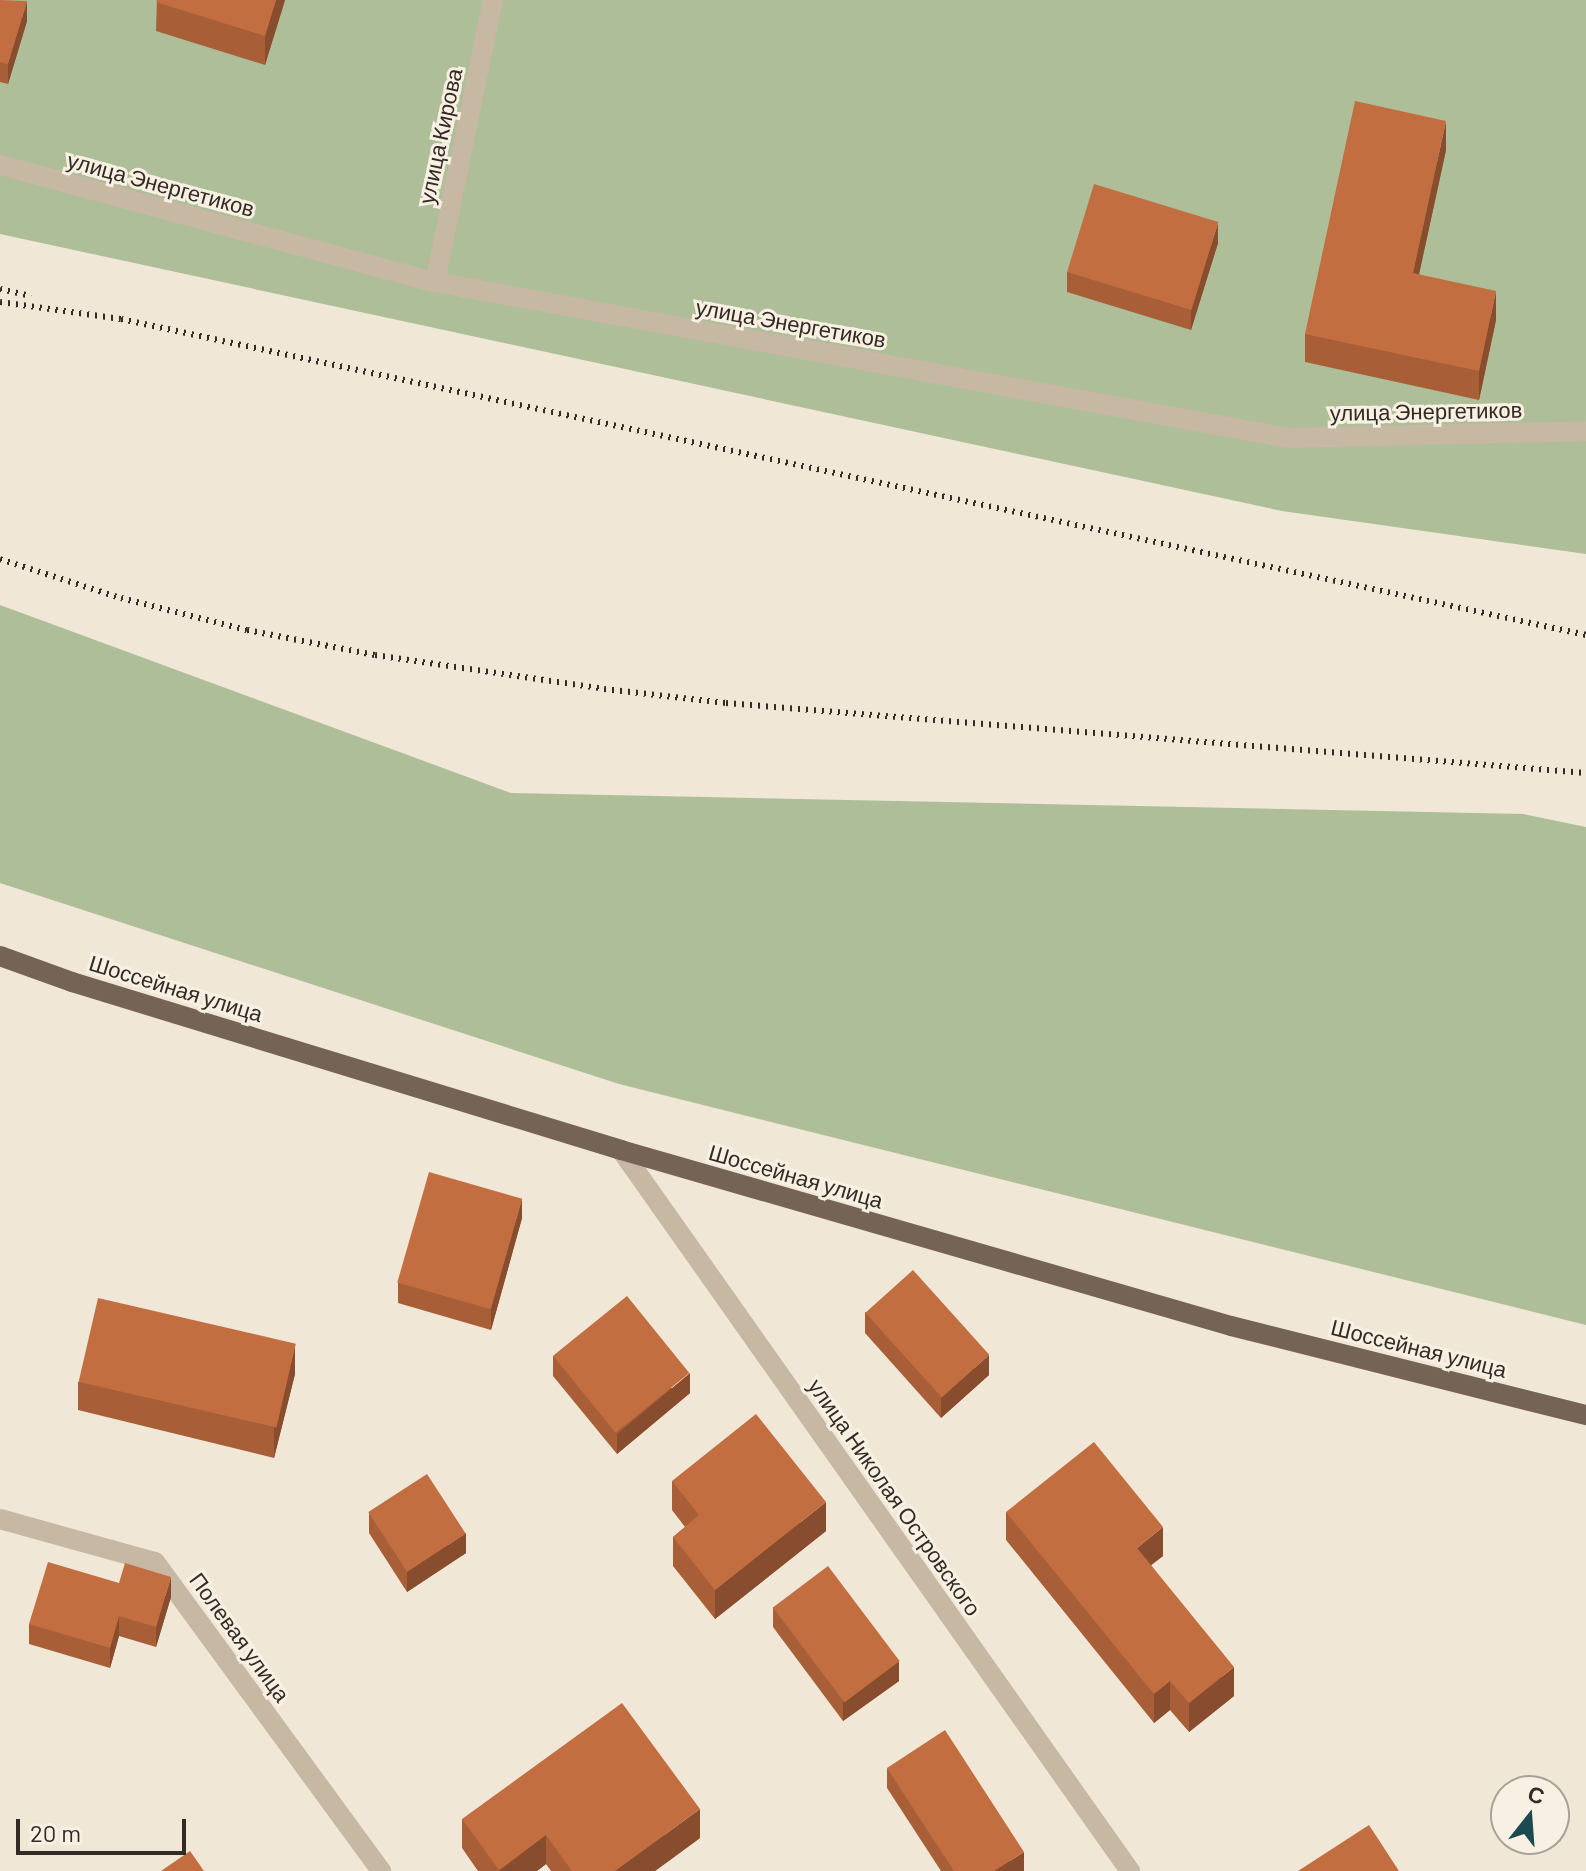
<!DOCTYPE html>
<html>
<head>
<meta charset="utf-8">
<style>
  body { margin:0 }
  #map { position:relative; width:1586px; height:1871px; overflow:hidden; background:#f0e7d7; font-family:Barlow,sans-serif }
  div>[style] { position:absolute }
  .green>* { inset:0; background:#adbe98 }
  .minor>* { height:20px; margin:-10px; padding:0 10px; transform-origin:10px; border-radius:10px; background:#c7b8a4 }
  .major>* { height:20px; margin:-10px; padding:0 10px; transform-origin:10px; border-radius:10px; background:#756456 }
  .rail>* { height:6px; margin-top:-3px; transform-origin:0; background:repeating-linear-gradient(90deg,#332b25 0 2px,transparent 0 8px) }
  .wall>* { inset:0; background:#a85f38 }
  .shaded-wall>* { inset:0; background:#884d2e }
  .building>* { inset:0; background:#c36e41; transform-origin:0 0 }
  span { translate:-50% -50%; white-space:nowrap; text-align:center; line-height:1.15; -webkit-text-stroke:6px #f8f1e3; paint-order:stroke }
  .street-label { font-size:22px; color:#332b25 }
  .north { position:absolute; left:1490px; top:1775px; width:80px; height:80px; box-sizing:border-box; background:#f8f1e3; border:2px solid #a9a297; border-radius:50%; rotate:17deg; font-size:22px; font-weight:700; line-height:32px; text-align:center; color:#332b25 }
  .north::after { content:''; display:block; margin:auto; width:28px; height:36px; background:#1c4a53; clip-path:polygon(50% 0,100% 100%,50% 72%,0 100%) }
  .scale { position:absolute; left:16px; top:1819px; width:170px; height:36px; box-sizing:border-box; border:4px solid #332b25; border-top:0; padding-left:10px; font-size:24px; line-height:28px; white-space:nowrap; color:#332b25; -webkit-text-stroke:6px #f8f1e3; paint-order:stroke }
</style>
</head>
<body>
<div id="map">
  <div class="green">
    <div style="clip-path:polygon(0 0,1586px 0,1586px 554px,1282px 511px,0 234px)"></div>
    <div style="clip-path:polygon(0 605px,511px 793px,1523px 814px,1586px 827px,1586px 1325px,619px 1084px,0 883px)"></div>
  </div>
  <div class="minor">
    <div style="left:0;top:165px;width:450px;rotate:15.1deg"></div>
    <div style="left:435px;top:282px;width:867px;rotate:10.36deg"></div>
    <div style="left:1288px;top:438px;width:298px;rotate:-1.3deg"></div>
    <div style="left:435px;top:282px;width:288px;rotate:-78.4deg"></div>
    <div style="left:621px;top:1150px;width:883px;rotate:54.78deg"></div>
    <div style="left:0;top:1519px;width:161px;rotate:15.5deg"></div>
    <div style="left:155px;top:1562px;width:383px;rotate:53.8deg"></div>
  </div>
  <div class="major">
    <div style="left:0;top:956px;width:77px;rotate:19.9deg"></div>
    <div style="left:72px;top:982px;width:574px;rotate:17.01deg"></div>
    <div style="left:621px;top:1150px;width:635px;rotate:16.09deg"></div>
    <div style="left:1231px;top:1326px;width:366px;rotate:14.1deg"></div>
  </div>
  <div class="rail">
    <div style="left:0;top:289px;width:32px;rotate:13deg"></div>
    <div style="left:0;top:302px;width:122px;rotate:8deg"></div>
    <div style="left:121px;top:319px;width:1499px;rotate:12.17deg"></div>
    <div style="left:0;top:559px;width:127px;rotate:17.9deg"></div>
    <div style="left:121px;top:598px;width:130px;rotate:14.3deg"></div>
    <div style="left:247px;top:630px;width:130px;rotate:11.1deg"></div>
    <div style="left:375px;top:655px;width:232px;rotate:8.4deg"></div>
    <div style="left:604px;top:689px;width:123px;rotate:6.5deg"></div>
    <div style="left:726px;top:703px;width:863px;rotate:4.65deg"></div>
  </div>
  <div class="wall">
    <div style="clip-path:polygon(0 0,27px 21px,8px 84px,0 82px)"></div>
    <div style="clip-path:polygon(157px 0,285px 0,265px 65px,156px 31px)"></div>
    <div style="clip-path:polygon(1446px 150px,1419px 274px,1496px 320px,1479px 400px,1305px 362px,1305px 334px)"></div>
    <div style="clip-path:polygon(1218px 243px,1191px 330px,1067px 292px,1067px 272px)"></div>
    <div style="clip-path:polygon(522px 1218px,491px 1330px,398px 1303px,398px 1283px)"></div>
    <div style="clip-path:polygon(865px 1312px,989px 1375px,941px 1418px,865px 1333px)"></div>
    <div style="clip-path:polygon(553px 1356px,690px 1393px,617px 1454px,553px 1376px)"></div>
    <div style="clip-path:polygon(295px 1374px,274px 1458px,78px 1410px,78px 1382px)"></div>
    <div style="clip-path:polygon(672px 1481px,826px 1531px,715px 1619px,673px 1566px,673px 1537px,685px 1527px,672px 1510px)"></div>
    <div style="clip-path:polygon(1006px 1512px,1163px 1556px,1151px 1565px,1234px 1696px,1189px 1732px,1170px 1710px,1154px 1723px,1006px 1540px)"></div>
    <div style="clip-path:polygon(369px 1513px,466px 1553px,407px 1592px,369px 1533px)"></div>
    <div style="clip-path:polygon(119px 1583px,171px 1597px,156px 1647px,119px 1636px,110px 1668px,29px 1644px,29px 1624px)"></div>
    <div style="clip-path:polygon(773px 1607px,899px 1681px,843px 1721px,773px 1627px)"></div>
    <div style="clip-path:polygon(887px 1768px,1024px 1871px,941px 1871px,887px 1788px)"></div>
    <div style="clip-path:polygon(462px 1819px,700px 1838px,655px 1871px,551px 1871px,546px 1864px,537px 1871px,478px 1871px,462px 1848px)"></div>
  </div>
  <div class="shaded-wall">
    <div style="clip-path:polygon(276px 0,285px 0,265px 65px,265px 36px)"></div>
    <div style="clip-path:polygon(27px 1px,27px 21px,8px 84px,8px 64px)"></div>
    <div style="clip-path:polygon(1446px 121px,1446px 150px,1413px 302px,1413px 273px)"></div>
    <div style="clip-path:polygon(1218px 223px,1218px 243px,1191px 330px,1191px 310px)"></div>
    <div style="clip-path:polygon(1496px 291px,1496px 320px,1479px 400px,1479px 371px)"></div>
    <div style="clip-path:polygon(522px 1198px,522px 1218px,491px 1330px,491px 1309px)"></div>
    <div style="clip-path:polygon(295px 1345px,295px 1374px,274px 1458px,274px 1429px)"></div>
    <div style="clip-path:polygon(989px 1355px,989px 1375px,941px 1418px,941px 1398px)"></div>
    <div style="clip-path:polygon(690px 1373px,690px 1393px,617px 1454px,617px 1434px)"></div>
    <div style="clip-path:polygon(826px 1502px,826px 1531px,715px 1619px,715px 1590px)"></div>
    <div style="clip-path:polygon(1163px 1527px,1163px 1556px,1137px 1576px,1137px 1548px)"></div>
    <div style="clip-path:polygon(466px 1533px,466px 1553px,407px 1592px,407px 1572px)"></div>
    <div style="clip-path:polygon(171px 1577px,171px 1597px,156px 1647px,156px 1627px)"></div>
    <div style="clip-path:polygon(119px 1616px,119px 1636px,110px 1668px,110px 1648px)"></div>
    <div style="clip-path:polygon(899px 1661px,899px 1681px,843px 1721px,843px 1701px)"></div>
    <div style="clip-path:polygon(1234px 1667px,1234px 1696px,1189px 1732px,1189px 1703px)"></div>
    <div style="clip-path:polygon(1170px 1681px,1170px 1710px,1154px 1723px,1154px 1694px)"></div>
    <div style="clip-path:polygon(700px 1809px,700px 1838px,655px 1871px,615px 1871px)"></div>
    <div style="clip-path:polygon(546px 1835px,546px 1864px,537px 1871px,499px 1871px)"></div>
    <div style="clip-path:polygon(1024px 1852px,1024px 1871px,994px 1871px)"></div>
  </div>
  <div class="building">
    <div style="clip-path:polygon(0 0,27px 1px,8px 64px,0 62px)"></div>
    <div style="clip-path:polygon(157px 0,276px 0,265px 36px,156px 2px)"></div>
    <div style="clip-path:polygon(1355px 101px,1446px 121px,1413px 273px,1496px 291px,1479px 371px,1305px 334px)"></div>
    <div style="left:1094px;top:184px;width:130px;height:92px;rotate:17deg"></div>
    <div style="left:429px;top:1172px;width:97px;height:115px;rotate:16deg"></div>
    <div style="left:913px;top:1270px;width:114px;height:64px;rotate:48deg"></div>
    <div style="left:627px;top:1296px;width:99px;height:95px;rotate:51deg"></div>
    <div style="left:98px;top:1298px;width:203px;height:86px;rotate:13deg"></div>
    <div style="clip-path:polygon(756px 1414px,826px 1502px,715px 1590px,673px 1537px,699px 1515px,672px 1481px)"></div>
    <div style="clip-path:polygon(1094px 1442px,1163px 1527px,1137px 1548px,1234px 1667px,1189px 1703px,1170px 1681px,1154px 1694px,1006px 1512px)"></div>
    <div style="left:427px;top:1474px;width:71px;height:70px;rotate:57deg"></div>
    <div style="clip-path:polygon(48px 1562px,119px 1583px,125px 1563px,171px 1577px,156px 1627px,119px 1616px,110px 1648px,29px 1624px)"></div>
    <div style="left:828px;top:1566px;width:119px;height:69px;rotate:53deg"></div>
    <div style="clip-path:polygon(622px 1703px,700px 1809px,615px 1871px,572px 1871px,546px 1835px,499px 1870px,462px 1819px)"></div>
    <div style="clip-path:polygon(945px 1730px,1024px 1852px,994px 1871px,954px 1871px,887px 1768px)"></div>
    <div style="clip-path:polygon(1369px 1825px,1399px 1871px,1298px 1871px)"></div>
    <div style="clip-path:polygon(190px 1851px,204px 1871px,161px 1871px)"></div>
  </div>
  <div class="street-label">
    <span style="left:440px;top:136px;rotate:-78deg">улица Кирова</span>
    <span style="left:161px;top:184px;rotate:15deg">улица Энергетиков</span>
    <span style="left:791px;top:323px;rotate:10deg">улица Энергетиков</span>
    <span style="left:1426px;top:411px;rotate:-1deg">улица Энергетиков</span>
    <span style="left:176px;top:988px;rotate:17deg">Шоссейная улица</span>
    <span style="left:796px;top:1176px;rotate:16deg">Шоссейная улица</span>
    <span style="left:1419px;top:1348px;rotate:14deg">Шоссейная улица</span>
    <span style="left:895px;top:1497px;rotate:55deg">улица Николая Островского</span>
    <span style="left:240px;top:1637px;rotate:54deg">Полевая улица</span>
  </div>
  <div class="north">С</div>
  <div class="scale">20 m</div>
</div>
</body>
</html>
